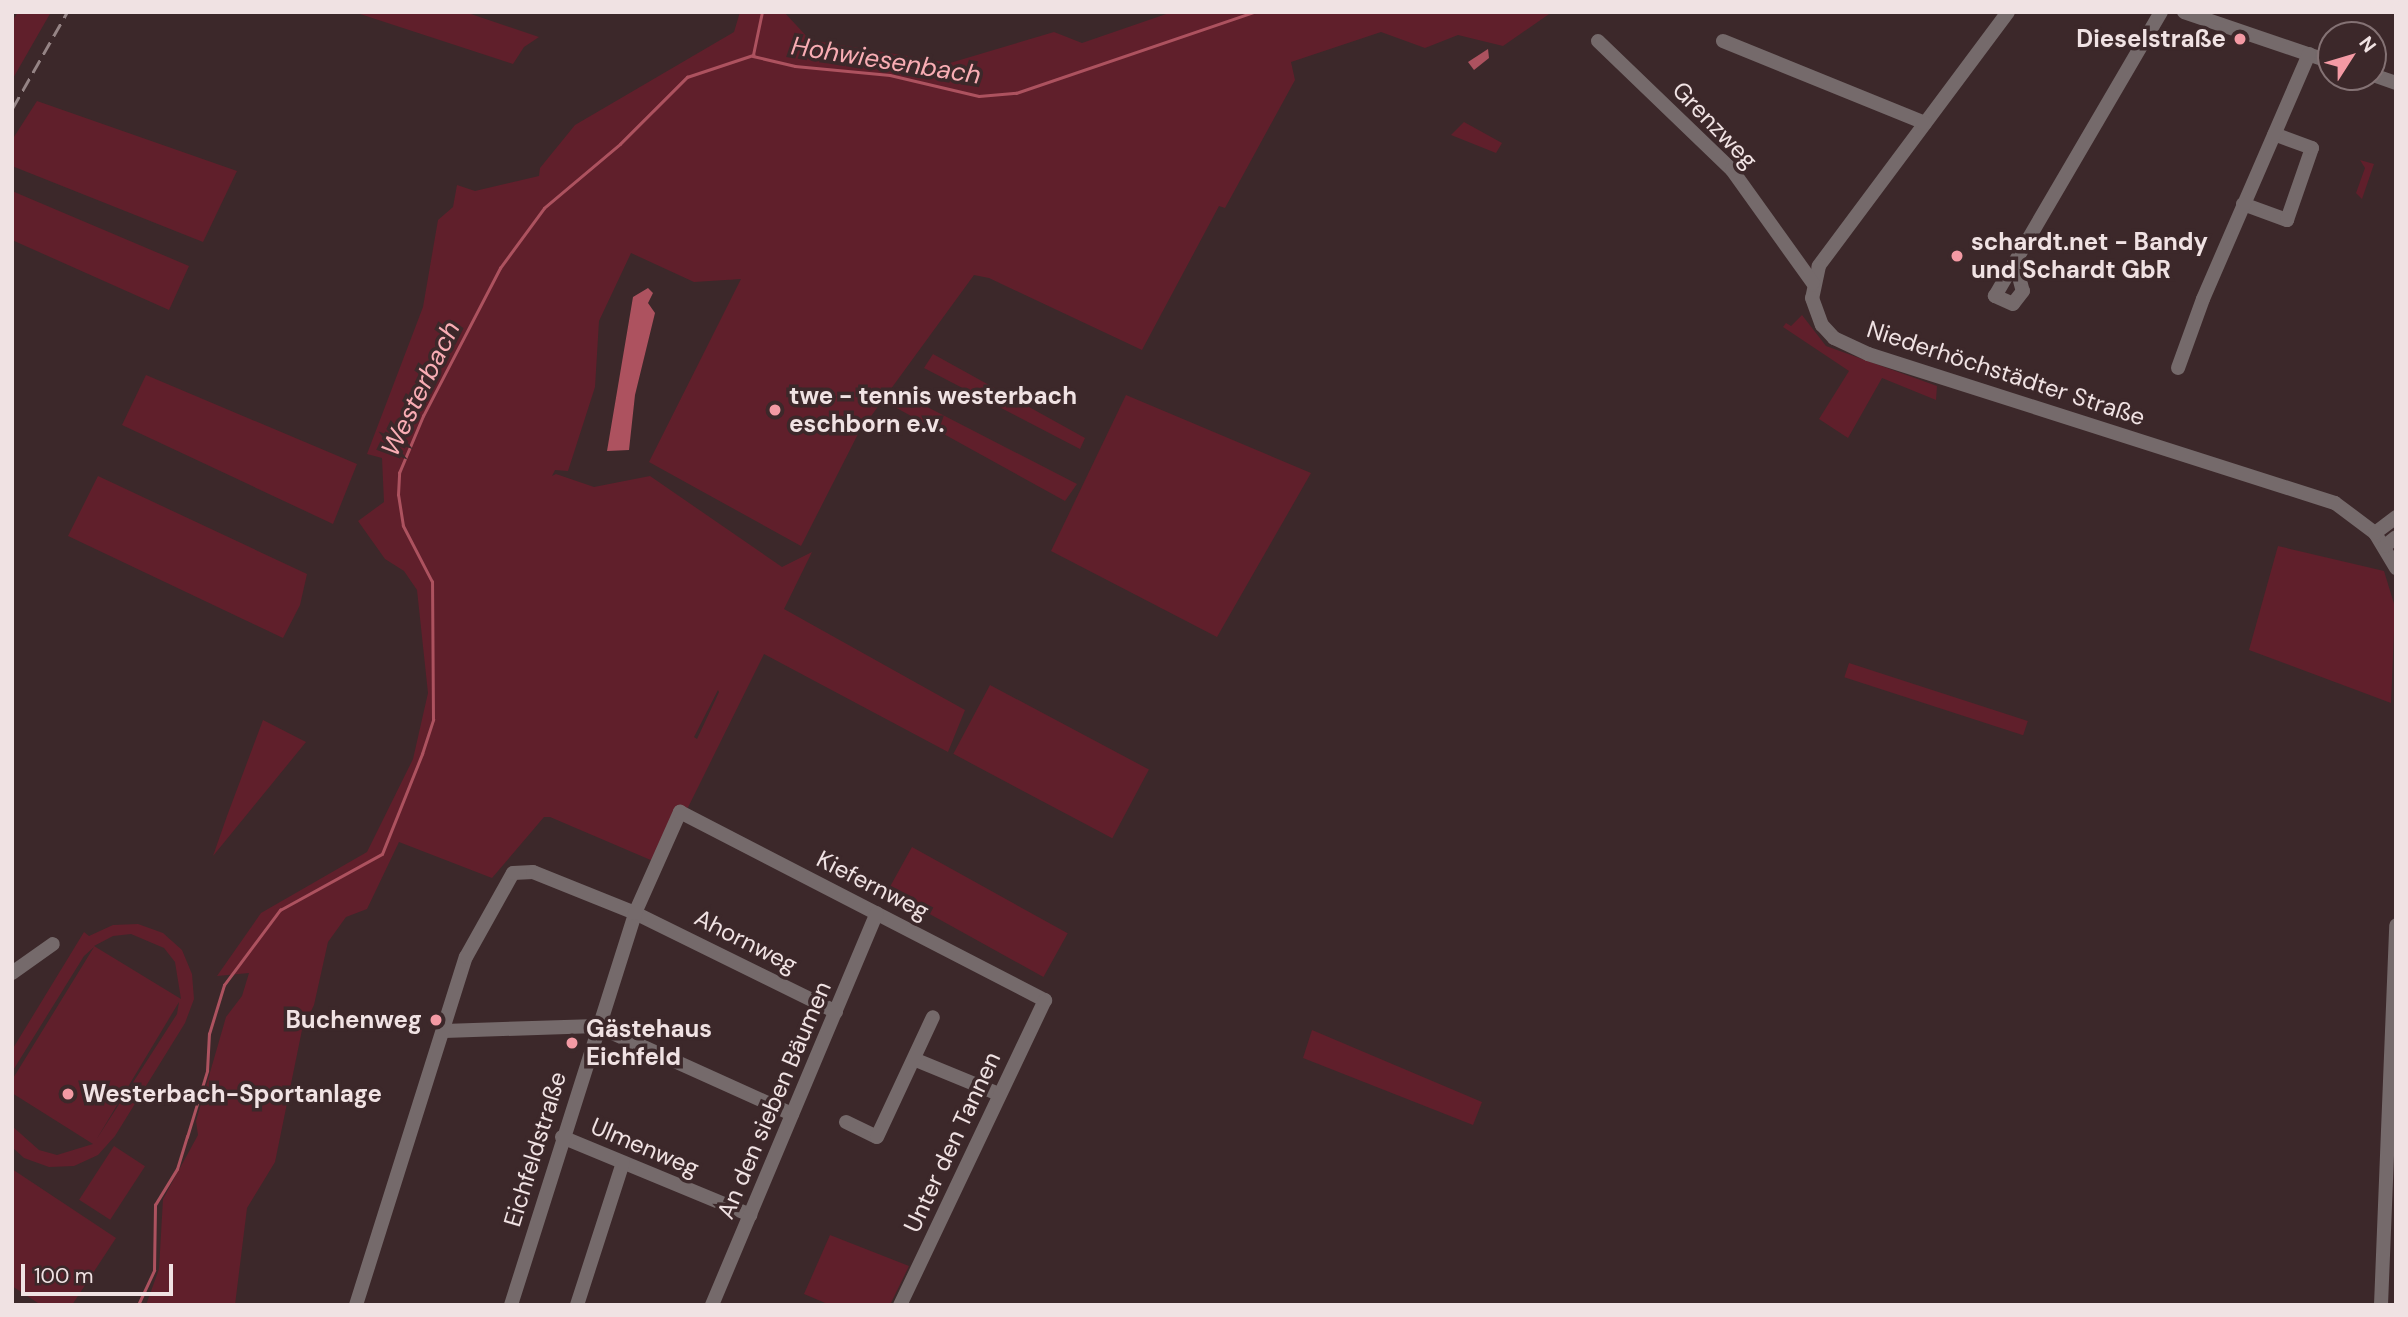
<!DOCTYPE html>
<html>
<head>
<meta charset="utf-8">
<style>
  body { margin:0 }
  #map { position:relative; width:2408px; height:1317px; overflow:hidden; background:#3c282a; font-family:"DM Sans",sans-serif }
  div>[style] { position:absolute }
  .green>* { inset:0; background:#601f2b; transform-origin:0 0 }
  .water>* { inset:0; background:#ad525f }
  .stream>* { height:2.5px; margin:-1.25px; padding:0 1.25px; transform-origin:1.25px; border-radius:1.25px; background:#ad525f }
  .minor>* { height:14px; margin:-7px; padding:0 7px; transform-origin:7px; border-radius:7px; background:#756a6b }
  .rail>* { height:2.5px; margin-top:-1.25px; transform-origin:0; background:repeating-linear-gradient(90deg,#958485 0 14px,transparent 0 21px) }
  .dots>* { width:19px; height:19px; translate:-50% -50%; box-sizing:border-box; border:4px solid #3c282a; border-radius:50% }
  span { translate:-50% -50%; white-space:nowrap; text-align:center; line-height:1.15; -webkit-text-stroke:7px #3c282a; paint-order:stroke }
  .poi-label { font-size:24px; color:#f0e2e3; font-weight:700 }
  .right { translate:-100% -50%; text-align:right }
  .left { translate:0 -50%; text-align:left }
  .street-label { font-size:24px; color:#f0e2e3 }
  .water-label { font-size:26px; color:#f9adb4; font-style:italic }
  .frame { position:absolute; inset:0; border:14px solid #f0e2e3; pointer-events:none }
  .north { position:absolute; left:2317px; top:21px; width:70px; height:70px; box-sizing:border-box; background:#3c282a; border:2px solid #847274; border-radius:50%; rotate:53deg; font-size:19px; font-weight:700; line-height:28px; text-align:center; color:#f0e2e3 }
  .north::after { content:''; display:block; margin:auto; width:24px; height:32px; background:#f49aa4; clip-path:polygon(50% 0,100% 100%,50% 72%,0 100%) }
  .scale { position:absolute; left:21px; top:1264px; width:152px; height:32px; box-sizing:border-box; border:4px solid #f0e2e3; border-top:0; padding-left:9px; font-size:21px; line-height:24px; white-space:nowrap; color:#f0e2e3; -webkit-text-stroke:5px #3c282a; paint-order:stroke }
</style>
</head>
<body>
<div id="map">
  <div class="green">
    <div style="clip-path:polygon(18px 12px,51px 12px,12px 80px,12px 22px)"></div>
    <div style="clip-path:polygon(354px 12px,465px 12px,539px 37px,524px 47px,513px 64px)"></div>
    <div style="clip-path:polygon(evenodd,740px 12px,784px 12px,810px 40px,950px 63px,1054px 32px,1082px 43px,1172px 12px,1552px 12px,1503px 46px,1458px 35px,1425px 48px,1381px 32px,1291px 62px,1295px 80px,1225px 208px,1219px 206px,1142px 350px,989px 278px,974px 275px,858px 434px,801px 546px,649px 462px,741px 279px,694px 282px,631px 253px,599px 321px,595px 387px,568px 471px,555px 470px,552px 476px,556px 474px,594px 487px,650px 476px,782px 567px,812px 552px,784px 609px,965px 710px,948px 752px,764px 654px,660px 864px,550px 817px,544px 817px,492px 878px,399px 842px,367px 909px,346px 917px,328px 942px,314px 1005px,302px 1030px,275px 1162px,247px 1208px,235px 1305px,146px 1305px,159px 1269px,163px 1199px,198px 1135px,196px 1121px,226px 1017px,242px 996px,249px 973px,217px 976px,261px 913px,367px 852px,413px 759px,428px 693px,417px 590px,404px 571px,385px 559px,358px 521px,384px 502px,382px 458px,367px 454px,423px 307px,438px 220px,453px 207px,457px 185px,475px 191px,539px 176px,540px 168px,575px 125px,734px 32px,740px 12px,718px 690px,719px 692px,697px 739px,694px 737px,718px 690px)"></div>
    <div style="clip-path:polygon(37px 101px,237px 171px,203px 242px,12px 166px,12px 140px)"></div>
    <div style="clip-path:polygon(1464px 122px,1502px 143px,1496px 153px,1451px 135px)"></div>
    <div style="clip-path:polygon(2360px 160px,2374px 164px,2362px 199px,2356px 193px,2365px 168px)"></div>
    <div style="clip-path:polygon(12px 191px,189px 266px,169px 310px,12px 240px)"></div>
    <div style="clip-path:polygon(1802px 315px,1826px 346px,1937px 386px,1936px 400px,1882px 378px,1848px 438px,1819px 419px,1849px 371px,1783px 327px,1786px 323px,1791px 326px)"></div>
    <div style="clip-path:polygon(933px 354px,1085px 438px,1080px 449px,924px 368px)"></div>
    <div style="clip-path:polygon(146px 375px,357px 464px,333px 524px,122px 425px)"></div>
    <div style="clip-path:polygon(904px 395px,1077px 484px,1065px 501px,893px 406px)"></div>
    <div style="clip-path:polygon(1126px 395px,1311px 473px,1217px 637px,1051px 551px)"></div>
    <div style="clip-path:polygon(98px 476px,307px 574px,300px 605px,283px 638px,68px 536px)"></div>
    <div style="clip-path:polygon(2278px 546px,2384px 571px,2395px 607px,2391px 703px,2249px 650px)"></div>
    <div style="left:1849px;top:663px;width:188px;height:15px;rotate:18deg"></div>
    <div style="left:990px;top:685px;width:180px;height:78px;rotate:28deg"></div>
    <div style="clip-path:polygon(263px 720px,306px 742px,213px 856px,227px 816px)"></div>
    <div style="left:912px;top:847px;width:178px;height:50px;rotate:29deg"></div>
    <div style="clip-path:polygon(evenodd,138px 924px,163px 933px,182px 950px,192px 974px,194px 999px,185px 1023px,115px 1136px,98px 1155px,74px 1166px,49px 1167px,24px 1158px,12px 1147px,12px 1126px,39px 1150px,57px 1155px,93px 1144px,12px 1093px,12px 1080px,94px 947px,84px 956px,12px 1072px,12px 1050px,84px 932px,89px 936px,113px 925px,138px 924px,131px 934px,164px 948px,175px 962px,181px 999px,94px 946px,113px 936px,131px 934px,138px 924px,179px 1002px,177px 1014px,96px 1140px,179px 1002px)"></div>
    <div style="clip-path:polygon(1312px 1030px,1482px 1102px,1473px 1125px,1303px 1058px)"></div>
    <div style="left:114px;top:1146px;width:37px;height:64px;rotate:33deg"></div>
    <div style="clip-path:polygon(12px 1169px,116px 1238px,72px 1305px,41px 1305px,12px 1286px)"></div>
    <div style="clip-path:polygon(830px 1235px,909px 1266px,890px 1305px,830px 1305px,804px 1294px)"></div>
  </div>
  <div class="water">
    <div style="clip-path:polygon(1488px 49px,1489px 58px,1474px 70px,1468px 62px)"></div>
    <div style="clip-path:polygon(648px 288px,653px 293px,648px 303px,655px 313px,635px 395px,629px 450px,607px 451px,633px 297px)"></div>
  </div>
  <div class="stream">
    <div style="left:753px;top:56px;width:43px;rotate:13.4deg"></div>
    <div style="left:795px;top:66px;width:95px;rotate:5.4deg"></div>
    <div style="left:890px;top:75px;width:91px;rotate:13.3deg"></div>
    <div style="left:979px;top:96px;width:37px;rotate:-5deg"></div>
    <div style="left:1016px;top:93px;width:251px;rotate:-18.8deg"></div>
    <div style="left:138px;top:1305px;width:38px;rotate:-65deg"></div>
    <div style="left:154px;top:1270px;width:65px;rotate:-89.1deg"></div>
    <div style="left:155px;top:1205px;width:42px;rotate:-58.6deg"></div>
    <div style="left:177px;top:1169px;width:34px;rotate:-73deg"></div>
    <div style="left:187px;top:1137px;width:69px;rotate:-73.1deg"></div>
    <div style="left:207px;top:1071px;width:37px;rotate:-87deg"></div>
    <div style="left:209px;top:1034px;width:51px;rotate:-73deg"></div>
    <div style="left:224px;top:985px;width:94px;rotate:-53.3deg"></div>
    <div style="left:280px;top:910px;width:116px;rotate:-28.8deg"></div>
    <div style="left:382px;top:854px;width:108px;rotate:-68.2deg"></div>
    <div style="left:422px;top:754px;width:36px;rotate:-72deg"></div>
    <div style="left:433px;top:720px;width:138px;rotate:-90.4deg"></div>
    <div style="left:432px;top:582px;width:63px;rotate:-117.4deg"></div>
    <div style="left:403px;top:526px;width:31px;rotate:-99deg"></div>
    <div style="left:398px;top:495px;width:22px;rotate:-87deg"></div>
    <div style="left:399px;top:473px;width:62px;rotate:-67.2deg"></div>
    <div style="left:423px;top:416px;width:167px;rotate:-62.5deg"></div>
    <div style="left:500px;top:268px;width:74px;rotate:-53.7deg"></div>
    <div style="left:544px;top:208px;width:99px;rotate:-40.1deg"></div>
    <div style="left:620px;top:144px;width:95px;rotate:-45deg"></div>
    <div style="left:687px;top:77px;width:70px;rotate:-18.4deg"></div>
    <div style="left:753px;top:55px;width:44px;rotate:-78.2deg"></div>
  </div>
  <div class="minor">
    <div style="left:2008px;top:12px;width:317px;rotate:126.7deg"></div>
    <div style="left:1819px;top:266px;width:33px;rotate:102deg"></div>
    <div style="left:1812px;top:298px;width:29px;rotate:70deg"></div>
    <div style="left:1822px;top:325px;width:18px;rotate:47deg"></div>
    <div style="left:1834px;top:338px;width:38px;rotate:25deg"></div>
    <div style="left:1868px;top:354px;width:490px;rotate:17.7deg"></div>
    <div style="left:2335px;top:503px;width:50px;rotate:36.9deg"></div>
    <div style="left:2375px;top:533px;width:41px;rotate:59deg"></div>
    <div style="left:2184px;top:12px;width:155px;rotate:18.8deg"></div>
    <div style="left:1598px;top:41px;width:186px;rotate:43.9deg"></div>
    <div style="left:1732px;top:170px;width:139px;rotate:54.4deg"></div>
    <div style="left:1723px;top:41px;width:218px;rotate:22.1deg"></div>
    <div style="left:2373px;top:75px;width:24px;rotate:19deg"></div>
    <div style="left:2243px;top:204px;width:47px;rotate:20deg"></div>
    <div style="left:2287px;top:220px;width:76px;rotate:-70.9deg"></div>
    <div style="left:2312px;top:148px;width:40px;rotate:-159.8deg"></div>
    <div style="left:2015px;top:262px;width:30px;rotate:75deg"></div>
    <div style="left:2023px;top:291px;width:16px;rotate:128deg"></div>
    <div style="left:2013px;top:304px;width:20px;rotate:-156deg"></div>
    <div style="left:1995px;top:296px;width:329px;rotate:-59.7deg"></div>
    <div style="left:2178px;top:368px;width:73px;rotate:-70.1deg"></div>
    <div style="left:2203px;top:299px;width:267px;rotate:-66.6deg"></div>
    <div style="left:2375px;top:533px;width:26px;rotate:-37deg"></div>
    <div style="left:2385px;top:546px;width:14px;rotate:-39deg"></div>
    <div style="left:12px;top:973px;width:50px;rotate:-35.3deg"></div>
    <div style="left:444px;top:1031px;width:153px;rotate:-1.9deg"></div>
    <div style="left:597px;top:1026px;width:214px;rotate:24.3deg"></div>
    <div style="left:916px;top:1060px;width:90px;rotate:22.3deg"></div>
    <div style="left:846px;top:1122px;width:34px;rotate:26deg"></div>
    <div style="left:877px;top:1137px;width:132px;rotate:-65deg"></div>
    <div style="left:562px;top:1137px;width:204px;rotate:22.5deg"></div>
    <div style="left:356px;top:1305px;width:365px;rotate:-72.5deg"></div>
    <div style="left:466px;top:957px;width:96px;rotate:-60.8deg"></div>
    <div style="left:513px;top:873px;width:20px;rotate:-3deg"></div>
    <div style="left:533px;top:872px;width:110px;rotate:21.9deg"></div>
    <div style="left:635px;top:913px;width:224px;rotate:26.2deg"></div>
    <div style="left:511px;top:1305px;width:411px;rotate:-72.4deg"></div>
    <div style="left:635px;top:913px;width:111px;rotate:-66deg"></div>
    <div style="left:680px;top:812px;width:411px;rotate:27.3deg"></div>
    <div style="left:1045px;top:1000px;width:338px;rotate:115.4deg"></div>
    <div style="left:577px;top:1305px;width:149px;rotate:-72.1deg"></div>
    <div style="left:712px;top:1305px;width:425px;rotate:-67.2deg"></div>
    <div style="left:2381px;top:1305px;width:380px;rotate:-87.7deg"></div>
  </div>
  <div class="rail">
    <div style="left:12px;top:109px;width:112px;rotate:-60.4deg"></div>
  </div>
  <div class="dots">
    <div style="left:2240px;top:39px;background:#f49aa4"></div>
    <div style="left:1957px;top:256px;background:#f49aa4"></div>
    <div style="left:775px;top:410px;background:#f49aa4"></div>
    <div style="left:436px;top:1020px;background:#f49aa4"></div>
    <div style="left:572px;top:1043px;background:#f49aa4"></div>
    <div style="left:68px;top:1094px;background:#f49aa4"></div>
  </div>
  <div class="poi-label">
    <span class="right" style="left:2226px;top:39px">Dieselstraße</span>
    <span class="left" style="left:1971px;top:256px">schardt.net - Bandy<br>und Schardt GbR</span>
    <span class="left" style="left:789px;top:410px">twe - tennis westerbach<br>eschborn e.v.</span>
    <span class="right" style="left:422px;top:1020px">Buchenweg</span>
    <span class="left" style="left:586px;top:1043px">Gästehaus<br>Eichfeld</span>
    <span class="left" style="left:82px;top:1094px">Westerbach-Sportanlage</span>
  </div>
  <div class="street-label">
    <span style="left:1715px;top:125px;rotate:46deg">Grenzweg</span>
    <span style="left:2006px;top:373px;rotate:18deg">Niederhöchstädter Straße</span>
    <span style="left:873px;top:885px;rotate:27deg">Kiefernweg</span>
    <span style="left:746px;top:941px;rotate:27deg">Ahornweg</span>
    <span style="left:774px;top:1100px;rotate:-67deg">An den sieben Bäumen</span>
    <span style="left:952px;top:1142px;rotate:-65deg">Unter den Tannen</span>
    <span style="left:645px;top:1147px;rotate:23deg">Ulmenweg</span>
    <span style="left:535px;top:1149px;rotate:-73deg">Eichfeldstraße</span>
  </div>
  <div class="water-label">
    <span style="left:886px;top:61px;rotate:9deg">Hohwiesenbach</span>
    <span style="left:421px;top:389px;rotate:-64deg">Westerbach</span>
  </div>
  <div class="frame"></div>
  <div class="north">N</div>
  <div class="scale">100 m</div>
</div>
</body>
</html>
